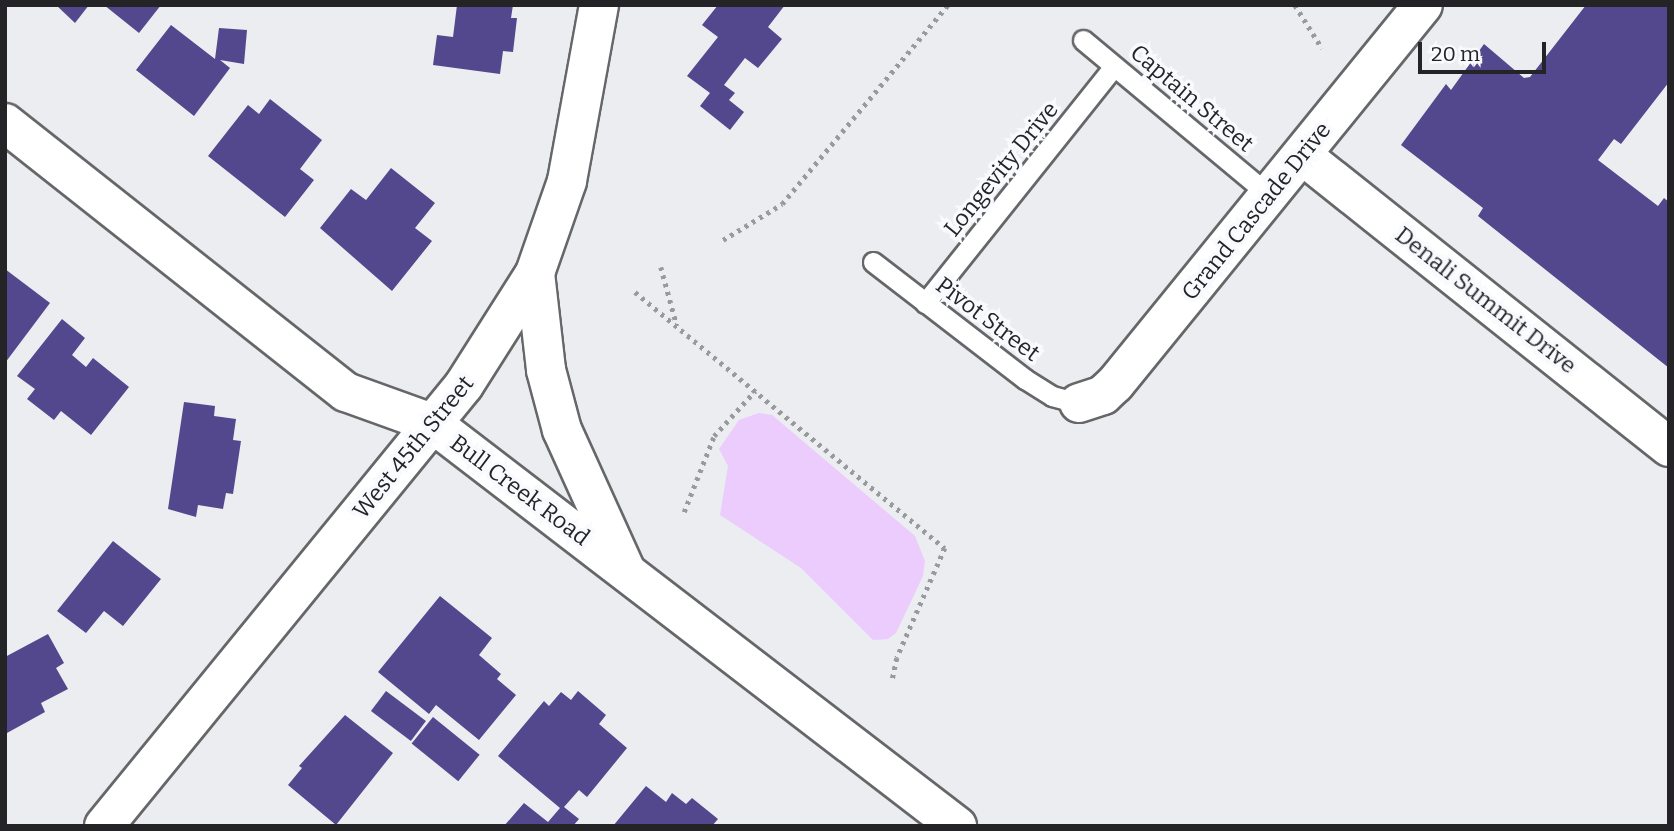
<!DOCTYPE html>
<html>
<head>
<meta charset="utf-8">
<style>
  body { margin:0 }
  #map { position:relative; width:1674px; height:831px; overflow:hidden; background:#ebedf0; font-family:Bitter,serif }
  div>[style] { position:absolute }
  .green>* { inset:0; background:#ebccfc }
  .building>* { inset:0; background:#53478d; transform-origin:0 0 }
  .path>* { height:4.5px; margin-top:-2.25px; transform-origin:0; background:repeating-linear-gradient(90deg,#999a9d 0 3.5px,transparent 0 8.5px) }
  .roads { filter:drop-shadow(2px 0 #656769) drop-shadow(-2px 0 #656769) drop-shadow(0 2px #656769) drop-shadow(0 -2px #656769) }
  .service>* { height:19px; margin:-9.5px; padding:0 9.5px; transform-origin:9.5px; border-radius:9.5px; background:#fff }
  .minor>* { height:38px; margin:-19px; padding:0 19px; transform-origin:19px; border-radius:19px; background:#fff }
  .tertiary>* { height:38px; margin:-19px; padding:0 19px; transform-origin:19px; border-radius:19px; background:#fff }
  .secondary>* { height:38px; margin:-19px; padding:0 19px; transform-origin:19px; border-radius:19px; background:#fff }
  span { translate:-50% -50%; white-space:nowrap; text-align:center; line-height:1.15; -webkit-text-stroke:7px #f8fafd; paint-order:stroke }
  .street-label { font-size:23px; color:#242426 }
  .frame { position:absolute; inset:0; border:7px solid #242426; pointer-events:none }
  .scale { position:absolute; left:1418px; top:42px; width:128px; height:32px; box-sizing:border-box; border:4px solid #242426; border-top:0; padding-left:9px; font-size:21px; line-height:24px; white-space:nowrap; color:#242426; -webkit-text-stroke:5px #f8fafd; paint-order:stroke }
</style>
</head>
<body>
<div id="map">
  <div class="green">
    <div style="clip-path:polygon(759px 413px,772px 415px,915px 536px,925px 561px,923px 576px,896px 633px,888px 639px,873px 640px,801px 568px,720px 515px,728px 466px,719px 449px,739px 420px)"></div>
  </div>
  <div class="building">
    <div style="clip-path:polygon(56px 5px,89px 5px,75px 23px)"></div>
    <div style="clip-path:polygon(104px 5px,161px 5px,139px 33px)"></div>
    <div style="clip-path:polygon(457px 5px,513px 5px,511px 18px,517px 18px,513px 52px,503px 51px,500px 74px,433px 65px,437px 35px,453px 37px)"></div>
    <div style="clip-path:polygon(718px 5px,785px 5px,768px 27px,782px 39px,758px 68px,745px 58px,724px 85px,735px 93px,729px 100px,744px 112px,730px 130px,700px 106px,710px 93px,687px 76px,718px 37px,702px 25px)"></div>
    <div style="clip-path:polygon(1586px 5px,1669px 5px,1669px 82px,1621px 144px,1614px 139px,1598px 160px,1658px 206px,1664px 198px,1669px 202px,1669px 368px,1478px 216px,1483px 208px,1401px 145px,1446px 84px,1451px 90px,1484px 44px,1524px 78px,1530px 77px)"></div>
    <div style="clip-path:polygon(171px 25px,215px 59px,219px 28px,247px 30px,244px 64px,220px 60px,230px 68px,194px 116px,136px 70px)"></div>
    <div style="clip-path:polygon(270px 99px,322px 140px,300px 169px,314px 180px,285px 217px,208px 156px,248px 105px,259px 114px)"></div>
    <div style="clip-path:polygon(391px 168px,435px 203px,415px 228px,432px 241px,392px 291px,320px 228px,351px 189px,366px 200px)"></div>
    <div style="clip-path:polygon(5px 269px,50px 303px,5px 363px)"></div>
    <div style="clip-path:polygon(62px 319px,85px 338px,72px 355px,86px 367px,93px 358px,129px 387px,91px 435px,61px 411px,54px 420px,27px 399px,35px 389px,17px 376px)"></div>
    <div style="clip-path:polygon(184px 402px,215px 406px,214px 416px,236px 419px,233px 440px,241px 441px,233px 494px,226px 493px,223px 509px,198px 505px,196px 517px,168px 509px)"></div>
    <div style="clip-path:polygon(113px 541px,161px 579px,123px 626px,104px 611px,86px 633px,57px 611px)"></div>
    <div style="clip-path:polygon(440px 596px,492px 638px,479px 655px,501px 674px,497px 679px,516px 695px,479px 740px,436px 705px,429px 714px,378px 672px)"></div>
    <div style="clip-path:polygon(48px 634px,64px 663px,56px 668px,68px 689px,41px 703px,45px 712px,7px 733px,5px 657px)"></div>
    <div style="left:386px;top:691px;width:50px;height:25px;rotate:37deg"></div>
    <div style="clip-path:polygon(578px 691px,606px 715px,599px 724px,627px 748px,587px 797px,579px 790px,564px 807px,579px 819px,573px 826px,504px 826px,524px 803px,548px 822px,560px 808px,498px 756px,544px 701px,549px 706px,561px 692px,571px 700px)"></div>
    <div style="clip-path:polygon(345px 715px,393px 753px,336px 825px,288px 785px,302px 768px,299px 766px)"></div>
    <div style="left:433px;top:717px;width:60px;height:34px;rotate:39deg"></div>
    <div style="clip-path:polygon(646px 786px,666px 802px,672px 793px,686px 804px,692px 798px,718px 819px,712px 826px,613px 826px)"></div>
  </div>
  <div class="path">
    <div style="left:1295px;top:5px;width:51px;rotate:57.9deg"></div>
    <div style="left:723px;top:240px;width:69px;rotate:-31.4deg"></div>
    <div style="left:782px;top:204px;width:259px;rotate:-50.2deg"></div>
    <div style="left:661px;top:267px;width:61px;rotate:74.8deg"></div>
    <div style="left:635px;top:292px;width:402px;rotate:39.6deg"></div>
    <div style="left:945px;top:548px;width:120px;rotate:113.6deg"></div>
    <div style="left:897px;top:658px;width:24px;rotate:102deg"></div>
    <div style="left:684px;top:512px;width:82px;rotate:-68.5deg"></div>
    <div style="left:714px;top:436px;width:61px;rotate:-47.7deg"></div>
  </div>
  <div class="roads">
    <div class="service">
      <div style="left:1083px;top:40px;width:242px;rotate:39.8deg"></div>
      <div style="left:873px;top:262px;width:192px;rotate:37.6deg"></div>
      <div style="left:1025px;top:379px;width:32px;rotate:32deg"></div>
      <div style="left:1052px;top:396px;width:28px;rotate:15deg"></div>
      <div style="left:925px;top:303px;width:303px;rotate:-51.4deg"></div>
    </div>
    <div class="minor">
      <div style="left:1302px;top:155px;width:469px;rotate:38.5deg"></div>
      <div style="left:1079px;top:403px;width:25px;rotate:-18deg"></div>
      <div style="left:1103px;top:395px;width:16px;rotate:-43deg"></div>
      <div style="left:1115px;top:384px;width:488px;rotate:-50.9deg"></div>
    </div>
    <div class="tertiary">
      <div style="left:5px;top:123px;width:434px;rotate:38.3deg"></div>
      <div style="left:346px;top:392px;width:91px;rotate:19.8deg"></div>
      <div style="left:432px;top:423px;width:662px;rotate:37.51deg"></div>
    </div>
    <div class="secondary">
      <div style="left:535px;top:273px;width:98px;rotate:83.5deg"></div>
      <div style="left:546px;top:370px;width:62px;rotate:75.1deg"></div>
      <div style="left:562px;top:430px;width:153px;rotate:65.6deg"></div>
      <div style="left:104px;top:826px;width:569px;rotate:-50.77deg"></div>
      <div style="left:464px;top:385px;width:133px;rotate:-57.6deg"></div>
      <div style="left:535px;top:273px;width:97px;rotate:-70.8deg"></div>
      <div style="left:567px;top:181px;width:179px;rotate:-79.7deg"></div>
    </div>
  </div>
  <div class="street-label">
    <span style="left:1192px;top:98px;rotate:40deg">Captain Street</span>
    <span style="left:1001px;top:169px;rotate:-51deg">Longevity Drive</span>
    <span style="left:1256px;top:211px;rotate:-51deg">Grand Cascade Drive</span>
    <span style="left:1486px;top:300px;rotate:38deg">Denali Summit Drive</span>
    <span style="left:988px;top:319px;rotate:37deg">Pivot Street</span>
    <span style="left:413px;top:447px;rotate:-51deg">West 45th Street</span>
    <span style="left:520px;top:490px;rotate:37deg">Bull Creek Road</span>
  </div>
  <div class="frame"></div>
  <div class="scale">20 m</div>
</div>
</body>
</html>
